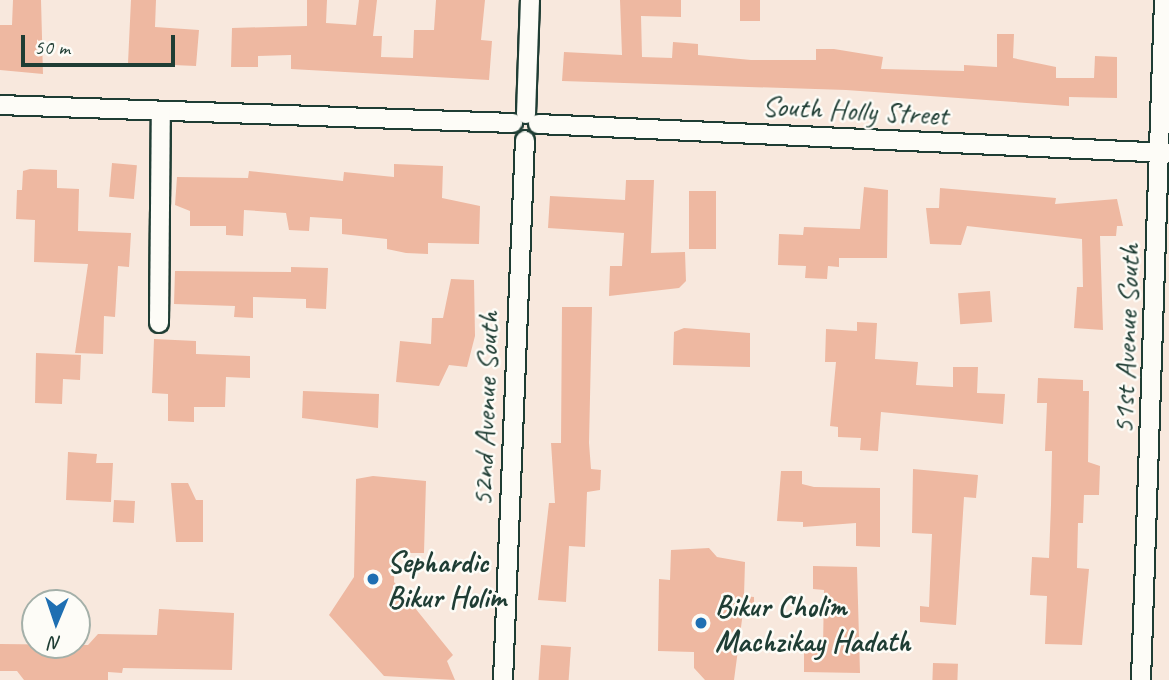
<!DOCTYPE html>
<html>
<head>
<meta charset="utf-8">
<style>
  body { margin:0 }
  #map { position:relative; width:1169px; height:680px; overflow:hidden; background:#f8e8dd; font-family:Caveat,sans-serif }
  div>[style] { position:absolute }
  .building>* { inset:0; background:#eeb8a1; transform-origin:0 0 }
  .roads { filter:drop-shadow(2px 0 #1f3d34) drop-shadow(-2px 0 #1f3d34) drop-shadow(0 2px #1f3d34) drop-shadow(0 -2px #1f3d34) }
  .street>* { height:18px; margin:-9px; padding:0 9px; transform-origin:9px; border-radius:9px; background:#fdfcf7 }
  .dots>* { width:19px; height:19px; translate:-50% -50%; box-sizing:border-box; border:4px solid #fdfcf7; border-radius:50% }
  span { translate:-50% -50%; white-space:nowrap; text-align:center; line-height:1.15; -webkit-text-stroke:5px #fdfcf7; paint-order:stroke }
  .street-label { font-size:30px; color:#1f3d34 }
  .poi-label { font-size:30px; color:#1f3d34; font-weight:700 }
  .left { translate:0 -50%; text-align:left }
  .north { position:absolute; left:21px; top:589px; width:70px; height:70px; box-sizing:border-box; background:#fdfcf7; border:2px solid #a4b0a9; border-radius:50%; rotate:182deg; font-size:19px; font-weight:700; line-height:28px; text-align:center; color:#1f3d34 }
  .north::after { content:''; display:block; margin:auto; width:24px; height:32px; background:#1f6fb2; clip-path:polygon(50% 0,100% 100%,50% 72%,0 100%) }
  .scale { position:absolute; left:21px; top:35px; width:154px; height:32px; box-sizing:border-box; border:4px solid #1f3d34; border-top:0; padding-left:9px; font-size:21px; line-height:24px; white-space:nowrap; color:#1f3d34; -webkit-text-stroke:5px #fdfcf7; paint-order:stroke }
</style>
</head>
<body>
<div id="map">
  <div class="building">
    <div style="clip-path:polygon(13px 0,41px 0,43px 74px,0 70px,0 25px,12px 25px)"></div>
    <div style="clip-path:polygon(131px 0,156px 0,155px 27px,199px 30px,196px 66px,128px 63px)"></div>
    <div style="clip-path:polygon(307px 0,327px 0,326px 23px,356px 25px,359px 0,377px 0,373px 36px,382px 36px,381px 57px,413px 58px,414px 30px,434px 30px,436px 0,485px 0,481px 40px,492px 41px,489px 80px,291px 69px,291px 55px,258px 56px,258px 67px,231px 67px,232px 28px,307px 26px)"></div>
    <div style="clip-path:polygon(620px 0,681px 0,681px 17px,641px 16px,642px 57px,672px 58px,673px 42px,698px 44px,698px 55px,751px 60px,816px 60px,816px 49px,834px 49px,883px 57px,881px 69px,964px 71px,964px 65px,997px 67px,997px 34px,1014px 34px,1013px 58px,1056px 67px,1056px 78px,1094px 78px,1095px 56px,1117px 57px,1117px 98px,1069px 97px,1069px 106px,846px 90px,562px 81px,564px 52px,622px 55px)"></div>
    <div style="left:740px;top:0;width:20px;height:21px"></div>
    <div style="left:112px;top:163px;width:25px;height:34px;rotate:5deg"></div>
    <div style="clip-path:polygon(394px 164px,443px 166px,442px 198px,480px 206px,479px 244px,428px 243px,428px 254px,406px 253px,387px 249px,387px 239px,342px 234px,342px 219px,310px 217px,309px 231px,289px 230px,286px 213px,244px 210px,243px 236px,226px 235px,226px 226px,190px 226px,190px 211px,175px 205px,177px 177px,248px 178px,249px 171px,343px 181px,344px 172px,394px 177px)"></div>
    <div style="clip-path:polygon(30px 169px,57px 170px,57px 188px,79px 189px,78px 231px,131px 233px,129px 267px,118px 266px,115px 317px,104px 316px,103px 354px,75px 353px,88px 264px,34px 262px,35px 220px,16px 219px,17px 190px,22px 190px,23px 171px)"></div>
    <div style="clip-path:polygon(626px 180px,654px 180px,651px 253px,685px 252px,686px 281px,679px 288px,609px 296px,610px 266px,622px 266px,624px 233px,548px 228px,550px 196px,625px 200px)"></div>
    <div style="clip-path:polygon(864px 187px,888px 190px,887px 258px,839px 258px,839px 267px,828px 266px,827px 279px,805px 278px,806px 266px,778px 265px,779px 234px,803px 235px,804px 227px,860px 229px)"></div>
    <div style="clip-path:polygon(940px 188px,1056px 198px,1055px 204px,1117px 199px,1123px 226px,1117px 226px,1116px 236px,1100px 236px,1103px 330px,1074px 328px,1077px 287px,1083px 287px,1082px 239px,967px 226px,961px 245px,930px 244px,926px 208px,939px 208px)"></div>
    <div style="left:689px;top:191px;width:27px;height:58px"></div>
    <div style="clip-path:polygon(291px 267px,328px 268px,326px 309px,306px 308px,306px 299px,253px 297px,253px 318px,234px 317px,235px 306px,174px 304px,175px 271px,291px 272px)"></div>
    <div style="clip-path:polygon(451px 279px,474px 280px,475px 336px,467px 367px,449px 365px,439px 386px,396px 382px,400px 341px,431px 344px,432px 318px,443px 318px)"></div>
    <div style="left:990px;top:291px;width:31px;height:32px;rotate:86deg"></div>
    <div style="clip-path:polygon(562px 307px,592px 307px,589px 443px,591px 469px,601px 470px,600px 490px,587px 492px,585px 547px,569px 546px,566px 602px,538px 600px,549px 503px,555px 503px,551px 443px,561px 443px)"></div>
    <div style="clip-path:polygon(857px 322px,877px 323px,875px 359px,918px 362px,916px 385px,953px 387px,953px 367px,978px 367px,977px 393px,1005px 394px,1003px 424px,881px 412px,878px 451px,860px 450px,861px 438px,838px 437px,838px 427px,830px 426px,836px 362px,825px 362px,826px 329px,857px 331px)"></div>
    <div style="clip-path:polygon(684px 328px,750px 333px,750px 367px,673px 365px,674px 332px)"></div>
    <div style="clip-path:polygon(154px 339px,196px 341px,196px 354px,250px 356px,250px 378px,226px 377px,225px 407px,194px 407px,194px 422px,168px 421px,168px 394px,152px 393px)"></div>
    <div style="clip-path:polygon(36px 353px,81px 355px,80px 380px,63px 379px,62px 404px,35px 403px)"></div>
    <div style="clip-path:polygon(1038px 378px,1083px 380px,1083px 391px,1089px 391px,1088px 462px,1100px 466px,1099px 495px,1084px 495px,1083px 523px,1078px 523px,1077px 568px,1089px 569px,1082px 645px,1045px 644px,1047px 596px,1030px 595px,1032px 557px,1049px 558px,1051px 505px,1052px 451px,1045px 451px,1047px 403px,1037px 403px)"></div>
    <div style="clip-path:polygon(303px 391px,379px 394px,378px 428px,302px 418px)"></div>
    <div style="clip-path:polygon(68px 452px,97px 454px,96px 463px,113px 463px,111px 502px,66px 500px)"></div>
    <div style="clip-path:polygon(913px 469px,978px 475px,976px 498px,964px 497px,956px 625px,920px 622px,920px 606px,929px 607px,932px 534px,912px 533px)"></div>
    <div style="clip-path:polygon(781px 471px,802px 471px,802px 484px,814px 487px,880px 488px,880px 547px,856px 546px,856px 523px,803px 527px,803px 522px,777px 521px)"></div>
    <div style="clip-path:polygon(373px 476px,426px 481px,424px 553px,395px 553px,394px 582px,453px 655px,447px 661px,455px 680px,384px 676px,329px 615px,354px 577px,356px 479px)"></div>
    <div style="clip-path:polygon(171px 483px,188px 483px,196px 500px,203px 500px,203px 542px,176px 542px)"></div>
    <div style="left:114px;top:500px;width:21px;height:22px;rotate:3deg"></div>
    <div style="clip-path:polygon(709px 548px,717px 557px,745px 562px,744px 596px,754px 597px,754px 612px,743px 612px,734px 680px,705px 680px,694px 668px,694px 652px,658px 651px,659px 579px,670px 580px,671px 550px)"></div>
    <div style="clip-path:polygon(813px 566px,857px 567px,860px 673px,804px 672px,804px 647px,823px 647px,824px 590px,813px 589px)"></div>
    <div style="clip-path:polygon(159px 609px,234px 613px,232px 670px,123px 668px,122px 673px,108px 672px,108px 680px,24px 680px,17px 671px,0 671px,0 644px,88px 645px,98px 634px,157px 635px)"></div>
    <div style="left:541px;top:645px;width:30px;height:35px;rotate:4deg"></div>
    <div style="left:933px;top:663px;width:25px;height:17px;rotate:2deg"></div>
  </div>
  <div class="roads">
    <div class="street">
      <div style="left:0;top:105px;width:513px;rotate:2.01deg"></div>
      <div style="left:526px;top:114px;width:114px;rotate:-88deg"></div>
      <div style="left:538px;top:124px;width:632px;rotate:2.63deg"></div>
      <div style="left:159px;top:323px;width:212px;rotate:-89.5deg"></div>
      <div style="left:503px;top:680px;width:540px;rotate:-87.67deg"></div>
      <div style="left:1141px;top:680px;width:680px;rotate:-88.06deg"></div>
    </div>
  </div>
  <div class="dots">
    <div style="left:373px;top:579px;background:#1f6fb2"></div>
    <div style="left:701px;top:623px;background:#1f6fb2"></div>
  </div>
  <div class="street-label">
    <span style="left:855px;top:110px;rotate:3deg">South Holly Street</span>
    <span style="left:1126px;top:339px;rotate:-88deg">51st Avenue South</span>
    <span style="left:485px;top:409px;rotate:-88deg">52nd Avenue South</span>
  </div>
  <div class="poi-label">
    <span class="left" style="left:387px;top:579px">Sephardic<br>Bikur Holim</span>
    <span class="left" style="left:715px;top:623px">Bikur Cholim<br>Machzikay Hadath</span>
  </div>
  <div class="north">N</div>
  <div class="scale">50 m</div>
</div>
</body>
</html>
